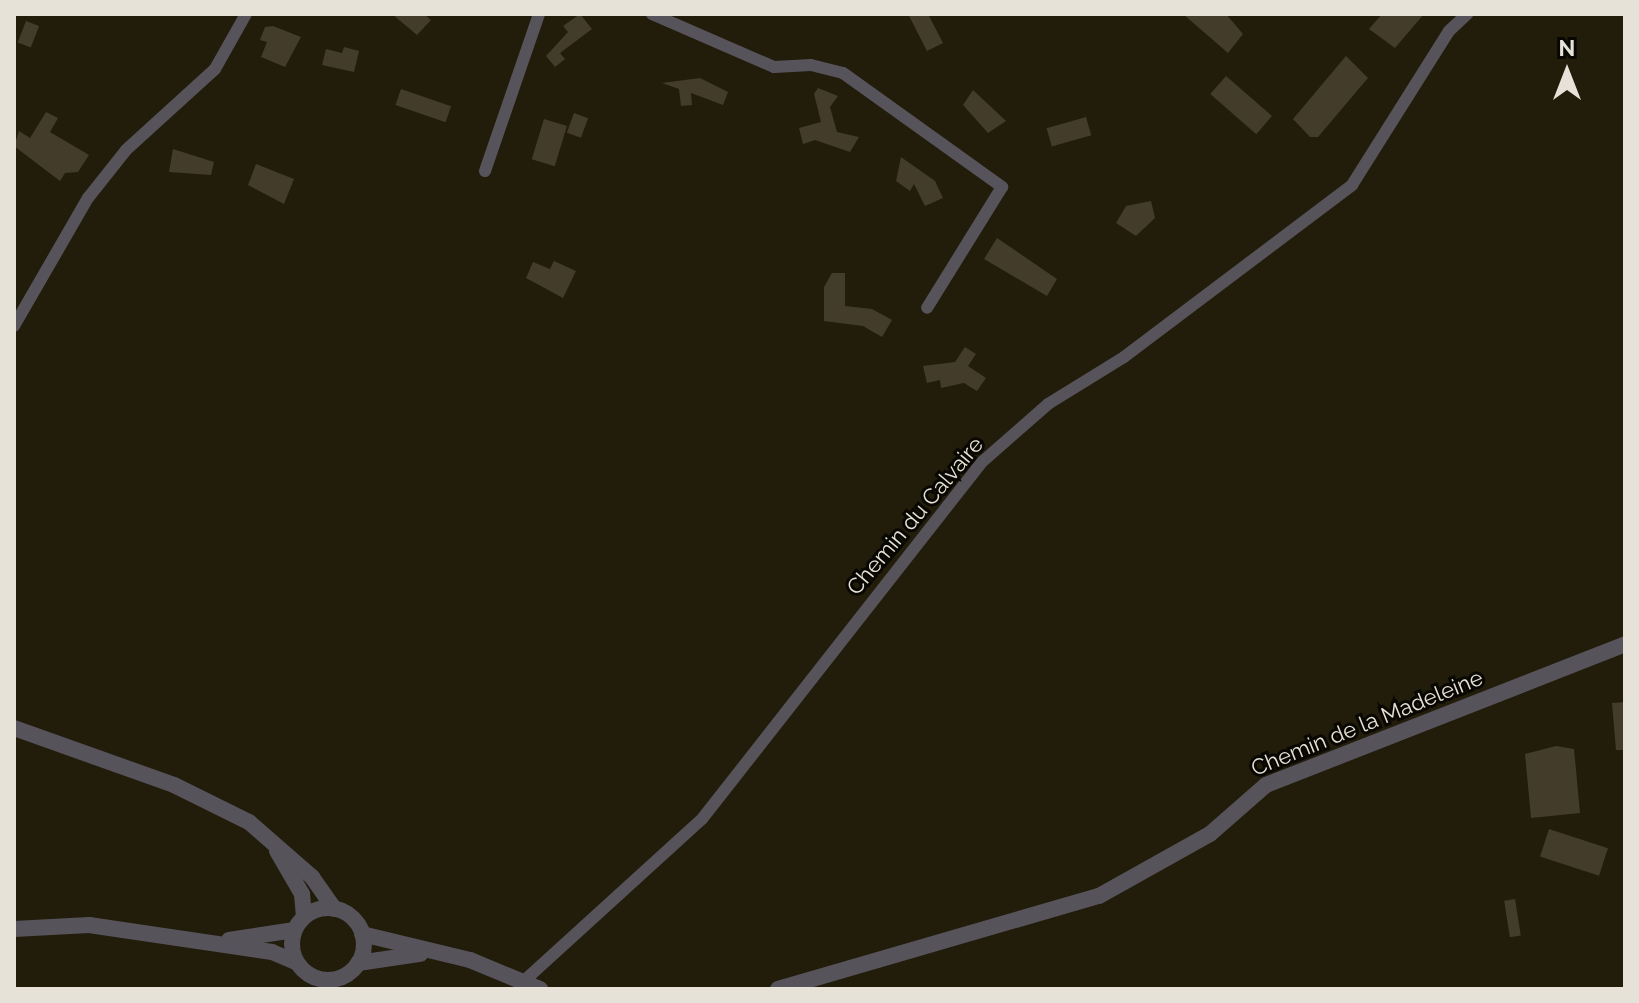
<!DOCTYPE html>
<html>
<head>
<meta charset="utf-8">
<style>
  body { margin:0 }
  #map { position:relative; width:1639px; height:1003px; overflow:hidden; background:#221c0b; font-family:Raleway,sans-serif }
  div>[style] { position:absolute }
  .building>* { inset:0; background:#443c2a; transform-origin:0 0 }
  .minor>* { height:12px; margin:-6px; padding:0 6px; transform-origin:6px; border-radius:6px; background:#57535b }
  .tertiary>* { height:16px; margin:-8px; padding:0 8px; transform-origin:8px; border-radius:8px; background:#57535b }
  .tertiary>.ring { margin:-8px; padding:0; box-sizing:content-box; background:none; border:16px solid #57535b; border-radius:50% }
  span { translate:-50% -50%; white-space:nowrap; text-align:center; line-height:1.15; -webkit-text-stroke:6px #090702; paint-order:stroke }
  .street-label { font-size:22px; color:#e6e2d7 }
  .frame { position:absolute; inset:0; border:16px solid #e6e2d7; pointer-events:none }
  .north { position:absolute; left:1527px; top:32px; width:80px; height:80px; -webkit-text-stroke:6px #090702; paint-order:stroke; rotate:0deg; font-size:22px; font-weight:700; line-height:32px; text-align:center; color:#e6e2d7 }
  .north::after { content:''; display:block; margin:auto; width:28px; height:36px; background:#e6e2d7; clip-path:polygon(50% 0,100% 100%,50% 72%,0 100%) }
</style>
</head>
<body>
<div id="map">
  <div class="building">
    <div style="clip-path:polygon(392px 14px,424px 14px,431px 20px,417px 35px)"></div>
    <div style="clip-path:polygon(580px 14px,592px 29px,560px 53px,565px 59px,555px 67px,546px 56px,568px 32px,563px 26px)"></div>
    <div style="clip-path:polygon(908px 14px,928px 14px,943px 43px,927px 51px)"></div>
    <div style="clip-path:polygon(1183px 14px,1226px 14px,1243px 34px,1228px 53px)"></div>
    <div style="clip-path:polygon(1382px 14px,1424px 14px,1395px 48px,1369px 29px)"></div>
    <div style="left:26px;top:21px;width:14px;height:23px;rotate:21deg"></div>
    <div style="clip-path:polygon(273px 26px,301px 37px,285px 67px,261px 57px,267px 42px,260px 40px,265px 27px)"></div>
    <div style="clip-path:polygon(344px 47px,359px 51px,354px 72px,322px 65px,326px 49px,342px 53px)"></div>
    <div style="clip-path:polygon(1346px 56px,1368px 78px,1318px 137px,1310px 137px,1293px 119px)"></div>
    <div style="left:1226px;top:76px;width:61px;height:24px;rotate:41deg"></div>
    <div style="clip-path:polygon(700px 78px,728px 92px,723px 105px,691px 93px,692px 105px,681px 106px,679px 89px,662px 83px)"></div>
    <div style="clip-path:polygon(818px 88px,838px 96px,830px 107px,837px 132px,859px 137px,850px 152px,815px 140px,803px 144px,799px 128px,821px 122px,814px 94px)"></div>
    <div style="left:401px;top:89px;width:53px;height:17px;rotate:19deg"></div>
    <div style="clip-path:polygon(973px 90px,1006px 121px,988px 133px,963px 105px)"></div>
    <div style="clip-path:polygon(46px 112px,58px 118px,50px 132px,89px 155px,78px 172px,65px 173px,60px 181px,14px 146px,19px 131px,30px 138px)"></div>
    <div style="left:574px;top:113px;width:15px;height:21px;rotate:20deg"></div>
    <div style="left:1086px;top:117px;width:19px;height:41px;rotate:74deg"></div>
    <div style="left:544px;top:119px;width:24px;height:42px;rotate:17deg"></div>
    <div style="clip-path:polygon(173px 149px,214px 162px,211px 175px,169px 172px)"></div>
    <div style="clip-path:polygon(901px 157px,935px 181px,943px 198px,925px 206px,914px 184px,910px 191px,896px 181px)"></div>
    <div style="clip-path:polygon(256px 164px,294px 179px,284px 204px,248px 185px)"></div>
    <div style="clip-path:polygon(1151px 201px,1155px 218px,1136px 236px,1116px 223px,1126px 206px)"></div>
    <div style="clip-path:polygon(997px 238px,1057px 279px,1047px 296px,984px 259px)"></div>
    <div style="clip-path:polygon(554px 261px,576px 271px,563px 298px,526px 278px,533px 262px,550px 269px)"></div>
    <div style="clip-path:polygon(832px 273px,845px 273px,845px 306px,872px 309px,892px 320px,882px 337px,863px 326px,824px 321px,824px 287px)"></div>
    <div style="clip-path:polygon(965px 347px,976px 354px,968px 366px,986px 378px,977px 391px,964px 383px,941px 388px,940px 380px,927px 383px,923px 366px,955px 362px)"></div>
    <div style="clip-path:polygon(1625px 702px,1625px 750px,1616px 750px,1612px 703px)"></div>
    <div style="clip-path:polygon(1556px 746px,1574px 749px,1580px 813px,1531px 818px,1525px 754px)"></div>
    <div style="left:1549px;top:829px;width:62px;height:29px;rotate:18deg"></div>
    <div style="left:1515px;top:899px;width:37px;height:11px;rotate:81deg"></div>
  </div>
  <div class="minor">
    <div style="left:652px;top:14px;width:133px;rotate:23.5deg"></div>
    <div style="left:774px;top:67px;width:37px;rotate:-3deg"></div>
    <div style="left:811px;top:65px;width:33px;rotate:14deg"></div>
    <div style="left:843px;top:73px;width:196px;rotate:35.6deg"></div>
    <div style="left:1002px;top:187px;width:142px;rotate:121.8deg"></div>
    <div style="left:485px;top:171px;width:166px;rotate:-71deg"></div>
    <div style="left:14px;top:326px;width:148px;rotate:-60deg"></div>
    <div style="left:88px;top:198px;width:61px;rotate:-51.6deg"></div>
    <div style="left:126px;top:150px;width:120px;rotate:-42.3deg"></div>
    <div style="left:215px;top:69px;width:63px;rotate:-60.6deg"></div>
    <div style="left:525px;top:980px;width:239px;rotate:-42.3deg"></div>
    <div style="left:702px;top:819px;width:454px;rotate:-51.9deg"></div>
    <div style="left:982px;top:462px;width:88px;rotate:-41.3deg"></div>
    <div style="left:1048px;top:404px;width:89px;rotate:-31.7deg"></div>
    <div style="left:1124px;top:357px;width:286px;rotate:-37deg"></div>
    <div style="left:1352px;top:185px;width:182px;rotate:-57.8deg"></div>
    <div style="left:1449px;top:31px;width:25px;rotate:-43deg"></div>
  </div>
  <div class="tertiary">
    <div style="left:14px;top:728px;width:170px;rotate:19.6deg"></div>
    <div style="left:174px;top:785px;width:84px;rotate:26.3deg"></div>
    <div style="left:249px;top:822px;width:84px;rotate:41.1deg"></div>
    <div style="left:312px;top:877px;width:39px;rotate:55deg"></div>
    <div style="left:277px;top:851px;width:50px;rotate:59.8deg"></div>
    <div style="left:302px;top:894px;width:23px;rotate:85deg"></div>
    <div class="ring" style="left:292px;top:908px;width:56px;height:56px"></div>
    <div style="left:14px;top:929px;width:75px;rotate:-3.1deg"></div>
    <div style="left:89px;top:925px;width:185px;rotate:8.4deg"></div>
    <div style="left:272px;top:952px;width:26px;rotate:23deg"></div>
    <div style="left:362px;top:934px;width:111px;rotate:13.5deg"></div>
    <div style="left:470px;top:960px;width:76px;rotate:22.5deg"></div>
    <div style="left:229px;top:940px;width:66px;rotate:-8.7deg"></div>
    <div style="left:358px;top:963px;width:63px;rotate:-8.3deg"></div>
    <div style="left:778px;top:989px;width:334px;rotate:-16.2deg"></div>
    <div style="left:1099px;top:896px;width:127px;rotate:-29.2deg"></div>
    <div style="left:1210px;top:834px;width:74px;rotate:-41.2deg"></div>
    <div style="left:1266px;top:785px;width:386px;rotate:-21.4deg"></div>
  </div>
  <div class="street-label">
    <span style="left:915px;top:516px;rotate:-50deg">Chemin du Calvaire</span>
    <span style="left:1367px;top:723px;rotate:-22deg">Chemin de la Madeleine</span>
  </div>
  <div class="frame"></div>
  <div class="north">N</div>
</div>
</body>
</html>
